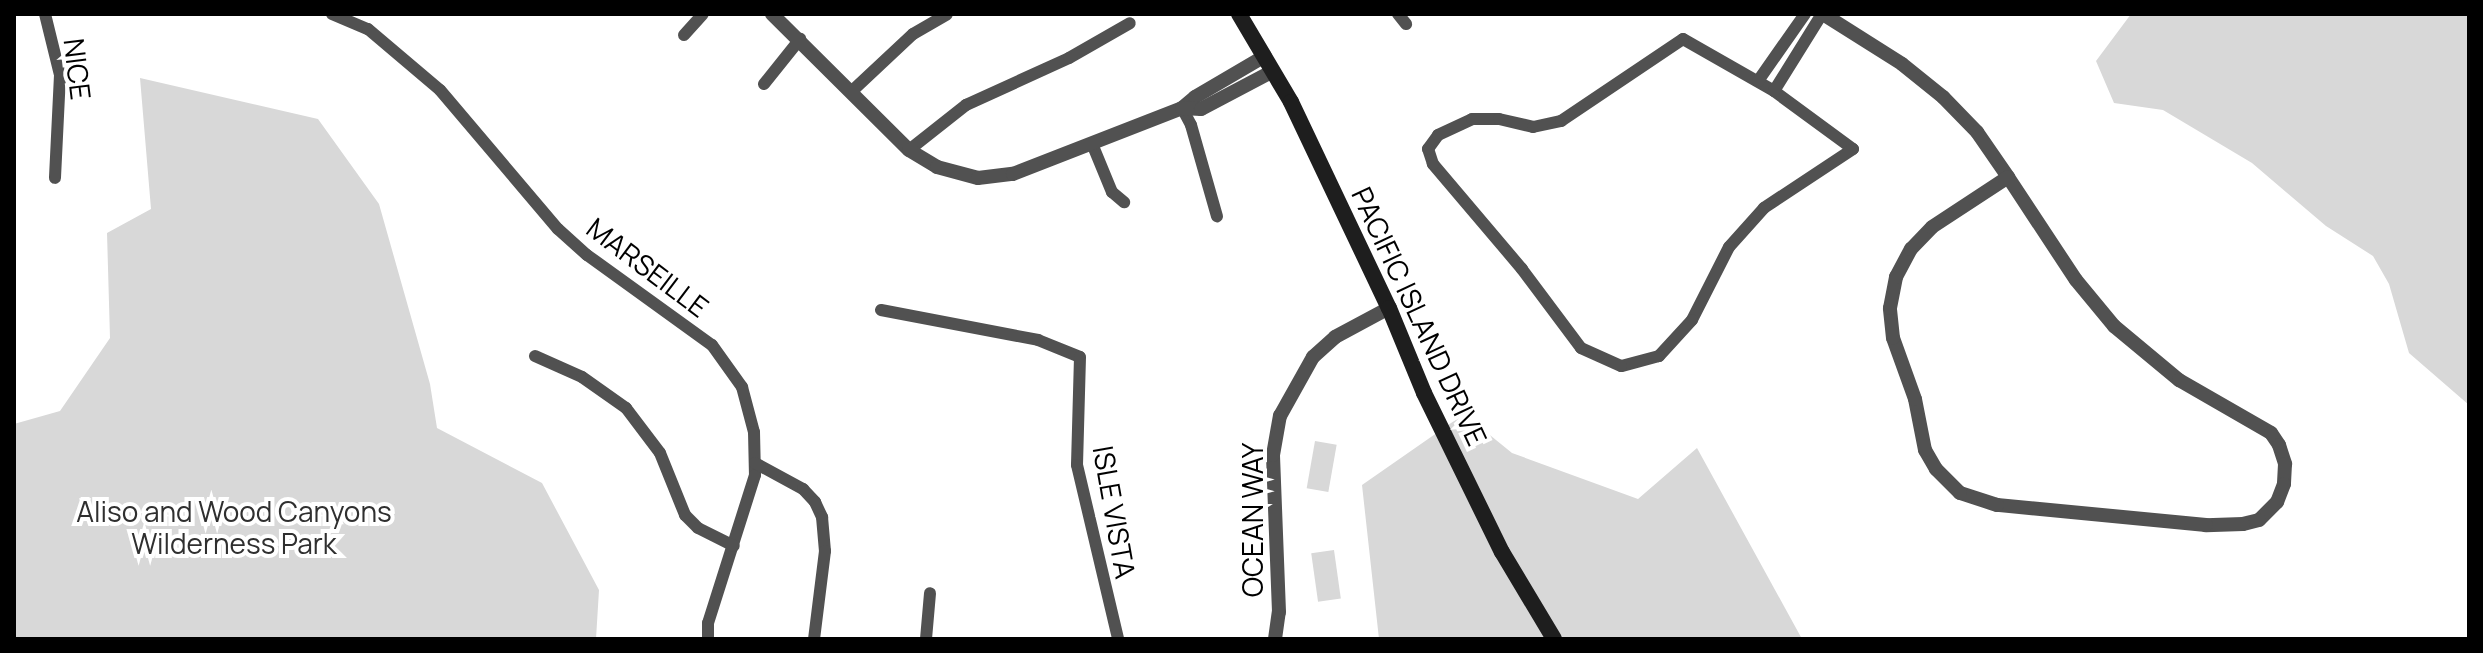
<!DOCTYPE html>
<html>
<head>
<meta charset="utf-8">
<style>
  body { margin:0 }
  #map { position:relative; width:2483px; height:653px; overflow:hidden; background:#fff; font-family:Manrope,sans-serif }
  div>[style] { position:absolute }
  .green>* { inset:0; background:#d8d8d8; transform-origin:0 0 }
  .minor>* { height:12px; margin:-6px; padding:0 6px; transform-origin:6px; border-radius:6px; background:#515151 }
  .tertiary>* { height:14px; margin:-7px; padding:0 7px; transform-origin:7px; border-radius:7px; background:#515151 }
  .secondary>* { height:16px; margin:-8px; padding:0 8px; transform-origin:8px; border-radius:8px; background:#1e1e1e }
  span { translate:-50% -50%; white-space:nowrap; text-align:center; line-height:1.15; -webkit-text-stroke:8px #fff; paint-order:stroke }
  .street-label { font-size:28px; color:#000 }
  .park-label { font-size:28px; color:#2f2f2f }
  .frame { position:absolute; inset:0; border:16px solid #000; pointer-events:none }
</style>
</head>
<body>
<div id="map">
  <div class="green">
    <div style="clip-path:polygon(2131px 14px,2469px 14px,2469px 405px,2409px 353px,2389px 284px,2373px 256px,2326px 226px,2252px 163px,2163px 110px,2114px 103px,2096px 61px)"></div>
    <div style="clip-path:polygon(140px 78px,318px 119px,379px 204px,430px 384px,437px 428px,542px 483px,599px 590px,596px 639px,14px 639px,14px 424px,60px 411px,110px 338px,107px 233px,151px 209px)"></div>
    <div style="clip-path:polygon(1464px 414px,1512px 453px,1638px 499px,1697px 448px,1802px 639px,1379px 639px,1362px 485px)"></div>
    <div style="left:1315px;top:441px;width:22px;height:48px;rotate:10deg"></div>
    <div style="left:1334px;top:550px;width:49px;height:23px;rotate:82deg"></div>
  </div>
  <div class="minor">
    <div style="left:45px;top:14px;width:63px;rotate:76.2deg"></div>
    <div style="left:60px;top:75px;width:103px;rotate:92.8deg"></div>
    <div style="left:332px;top:14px;width:39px;rotate:23deg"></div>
    <div style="left:368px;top:29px;width:94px;rotate:40.3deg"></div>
    <div style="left:440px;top:90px;width:182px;rotate:49.7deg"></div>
    <div style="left:558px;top:229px;width:39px;rotate:42deg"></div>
    <div style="left:587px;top:255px;width:154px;rotate:35.8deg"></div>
    <div style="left:712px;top:345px;width:52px;rotate:54.5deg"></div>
    <div style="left:742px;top:387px;width:47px;rotate:75.1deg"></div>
    <div style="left:754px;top:432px;width:43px;rotate:88.7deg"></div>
    <div style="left:755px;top:475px;width:155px;rotate:107.6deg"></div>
    <div style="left:708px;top:623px;width:16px;rotate:90deg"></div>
    <div style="left:1398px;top:14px;width:13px;rotate:51deg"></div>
    <div style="left:684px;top:35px;width:28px;rotate:-48deg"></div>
    <div style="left:1683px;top:39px;width:105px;rotate:29.7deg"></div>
    <div style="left:1774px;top:91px;width:98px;rotate:36.3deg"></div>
    <div style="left:1853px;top:149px;width:107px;rotate:146.5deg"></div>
    <div style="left:1764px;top:208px;width:52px;rotate:131.9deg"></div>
    <div style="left:1729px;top:247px;width:82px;rotate:116.9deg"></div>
    <div style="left:1692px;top:320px;width:49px;rotate:132.5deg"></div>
    <div style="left:1659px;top:356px;width:39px;rotate:165deg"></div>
    <div style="left:1621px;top:366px;width:44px;rotate:-155.8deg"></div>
    <div style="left:1581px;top:348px;width:99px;rotate:-126.8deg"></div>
    <div style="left:1522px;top:269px;width:138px;rotate:-130.3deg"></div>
    <div style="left:1433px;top:164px;width:16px;rotate:-108deg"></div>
    <div style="left:1428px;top:149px;width:17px;rotate:-54deg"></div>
    <div style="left:1438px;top:135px;width:38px;rotate:-25deg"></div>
    <div style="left:1472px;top:119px;width:27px"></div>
    <div style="left:1499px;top:119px;width:35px;rotate:13deg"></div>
    <div style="left:1533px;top:127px;width:29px;rotate:-12deg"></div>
    <div style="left:1561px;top:121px;width:147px;rotate:-33.9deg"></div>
    <div style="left:1758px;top:81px;width:82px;rotate:-55deg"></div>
    <div style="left:764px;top:84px;width:58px;rotate:-51.3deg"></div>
    <div style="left:1774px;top:91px;width:91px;rotate:-58.1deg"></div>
    <div style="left:851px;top:92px;width:85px;rotate:-43.1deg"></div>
    <div style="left:913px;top:34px;width:39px;rotate:-30deg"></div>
    <div style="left:1182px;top:108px;width:19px;rotate:62deg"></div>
    <div style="left:1191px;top:125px;width:95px;rotate:74.1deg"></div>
    <div style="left:1093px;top:146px;width:50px;rotate:67.6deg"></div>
    <div style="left:1112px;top:192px;width:16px;rotate:40deg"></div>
    <div style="left:909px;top:150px;width:73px;rotate:-38.3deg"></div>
    <div style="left:966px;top:105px;width:113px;rotate:-24.5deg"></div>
    <div style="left:1069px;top:58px;width:70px;rotate:-29.8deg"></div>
    <div style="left:881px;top:310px;width:160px;rotate:10.8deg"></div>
    <div style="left:1038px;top:340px;width:45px;rotate:22deg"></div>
    <div style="left:1080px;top:357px;width:108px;rotate:91.6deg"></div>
    <div style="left:1077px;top:465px;width:179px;rotate:76.7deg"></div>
    <div style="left:535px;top:356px;width:51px;rotate:24.1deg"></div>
    <div style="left:582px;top:377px;width:54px;rotate:35.2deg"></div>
    <div style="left:626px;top:408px;width:56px;rotate:52.9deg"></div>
    <div style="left:660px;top:453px;width:67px;rotate:68deg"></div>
    <div style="left:685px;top:515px;width:18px;rotate:45deg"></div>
    <div style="left:698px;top:528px;width:40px;rotate:26.6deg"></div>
    <div style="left:755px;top:463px;width:55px;rotate:28.4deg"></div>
    <div style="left:803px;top:489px;width:18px;rotate:47deg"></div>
    <div style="left:815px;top:502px;width:17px;rotate:65deg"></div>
    <div style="left:822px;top:517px;width:34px;rotate:85deg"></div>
    <div style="left:825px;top:551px;width:89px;rotate:97.1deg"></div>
    <div style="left:926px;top:639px;width:46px;rotate:-85deg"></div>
  </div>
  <div class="tertiary">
    <div style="left:772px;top:14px;width:193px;rotate:44.8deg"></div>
    <div style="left:909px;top:150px;width:33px;rotate:31deg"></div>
    <div style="left:937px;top:167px;width:42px;rotate:15deg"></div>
    <div style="left:978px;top:178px;width:35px;rotate:-7deg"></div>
    <div style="left:1013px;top:174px;width:181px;rotate:-21.3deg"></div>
    <div style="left:1182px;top:108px;width:17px;rotate:-40deg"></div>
    <div style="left:1195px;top:97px;width:81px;rotate:-30.4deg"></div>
    <div style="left:1823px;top:14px;width:93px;rotate:32.3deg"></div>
    <div style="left:1902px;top:64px;width:53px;rotate:38.8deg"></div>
    <div style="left:1943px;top:97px;width:49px;rotate:45.8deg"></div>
    <div style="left:1977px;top:132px;width:55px;rotate:55.4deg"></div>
    <div style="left:2008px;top:177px;width:123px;rotate:56.6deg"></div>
    <div style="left:2076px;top:280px;width:60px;rotate:50.4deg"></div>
    <div style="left:2114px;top:326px;width:85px;rotate:39.7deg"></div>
    <div style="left:2179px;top:380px;width:106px;rotate:29.9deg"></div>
    <div style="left:2271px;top:433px;width:14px;rotate:56deg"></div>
    <div style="left:2279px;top:445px;width:20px;rotate:72deg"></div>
    <div style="left:2285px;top:464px;width:20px;rotate:93deg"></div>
    <div style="left:2284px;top:484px;width:19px;rotate:111deg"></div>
    <div style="left:2277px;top:502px;width:25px;rotate:135deg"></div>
    <div style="left:2259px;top:520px;width:16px;rotate:166deg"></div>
    <div style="left:2243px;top:524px;width:37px;rotate:178deg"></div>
    <div style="left:2206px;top:525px;width:210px;rotate:-174.5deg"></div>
    <div style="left:1997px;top:505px;width:39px;rotate:-162deg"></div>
    <div style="left:1960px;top:493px;width:34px;rotate:-135deg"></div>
    <div style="left:1936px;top:469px;width:22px;rotate:-120deg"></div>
    <div style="left:1925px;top:450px;width:52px;rotate:-101.1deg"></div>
    <div style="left:1915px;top:399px;width:65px;rotate:-109.8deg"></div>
    <div style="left:1893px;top:338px;width:30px;rotate:-96deg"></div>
    <div style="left:1890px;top:308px;width:32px;rotate:-79deg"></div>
    <div style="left:1896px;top:277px;width:32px;rotate:-62deg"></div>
    <div style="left:1911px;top:249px;width:30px;rotate:-46deg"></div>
    <div style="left:1932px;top:227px;width:91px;rotate:-33.3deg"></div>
    <div style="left:1182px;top:108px;width:19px;rotate:3deg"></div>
    <div style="left:1201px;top:109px;width:81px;rotate:-27.8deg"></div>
    <div style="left:1275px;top:639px;width:27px;rotate:-82deg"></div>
    <div style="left:1279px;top:612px;width:157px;rotate:-92.2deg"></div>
    <div style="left:1273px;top:455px;width:40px;rotate:-80deg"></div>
    <div style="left:1280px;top:416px;width:68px;rotate:-60.8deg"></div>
    <div style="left:1313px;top:357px;width:30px;rotate:-42deg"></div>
    <div style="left:1335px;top:337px;width:61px;rotate:-28.2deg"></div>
  </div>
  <div class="secondary">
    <div style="left:1239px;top:14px;width:102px;rotate:59.4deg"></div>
    <div style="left:1291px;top:102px;width:228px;rotate:64.6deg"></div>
    <div style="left:1389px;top:308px;width:92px;rotate:67.6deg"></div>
    <div style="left:1424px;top:393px;width:177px;rotate:63.9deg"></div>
    <div style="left:1502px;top:552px;width:101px;rotate:59.1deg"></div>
  </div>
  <div class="street-label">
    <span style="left:78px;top:69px;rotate:83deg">NICE</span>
    <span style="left:648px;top:267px;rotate:37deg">MARSEILLE</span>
    <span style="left:1420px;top:316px;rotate:65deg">PACIFIC ISLAND DRIVE</span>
    <span style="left:1115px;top:512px;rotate:80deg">ISLE VISTA</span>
    <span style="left:1252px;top:520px;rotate:-90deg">OCEAN WAY</span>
  </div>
  <div class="park-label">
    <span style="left:234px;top:527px">Aliso and Wood Canyons<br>Wilderness Park</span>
  </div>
  <div class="frame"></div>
</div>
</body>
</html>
